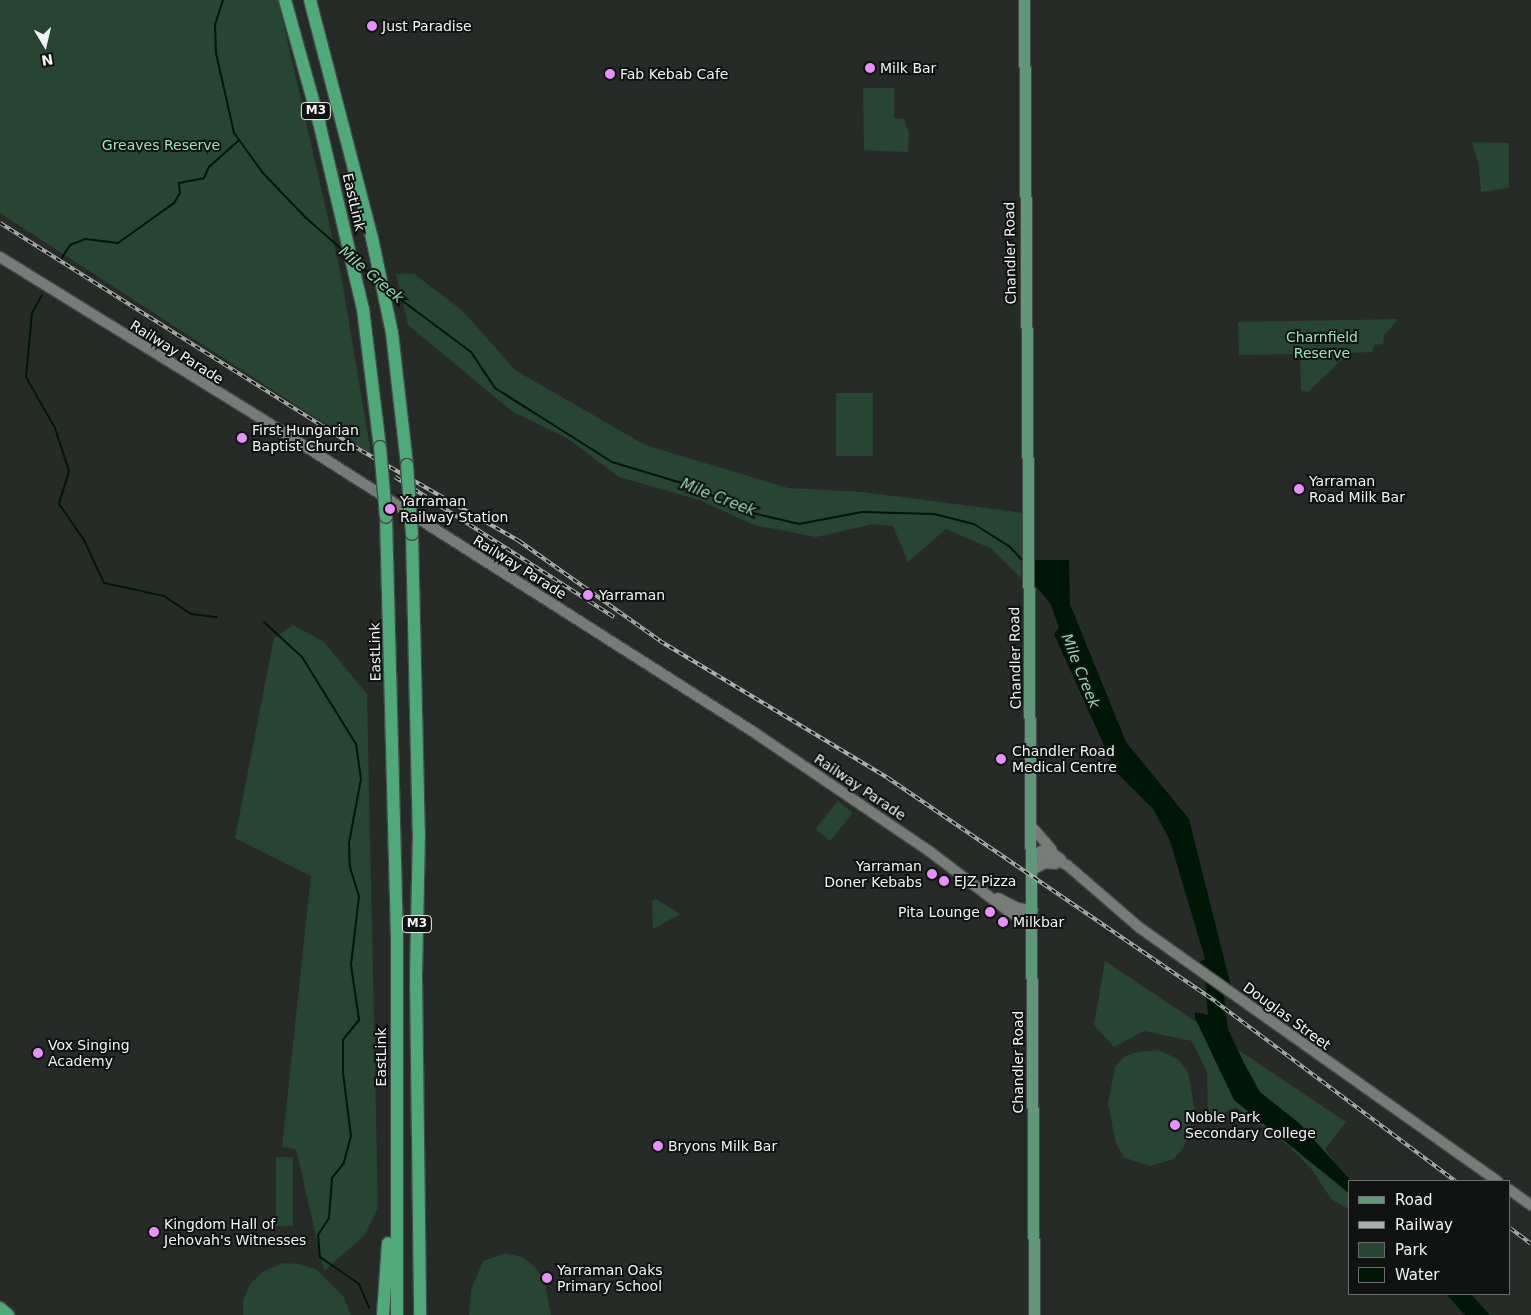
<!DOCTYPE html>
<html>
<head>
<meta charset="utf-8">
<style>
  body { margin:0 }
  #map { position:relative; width:1531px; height:1315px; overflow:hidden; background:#272b28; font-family:"DejaVu Sans",sans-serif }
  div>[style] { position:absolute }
  .green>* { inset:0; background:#264533; transform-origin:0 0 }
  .water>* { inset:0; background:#001708 }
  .stream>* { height:2px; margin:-1px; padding:0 1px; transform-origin:1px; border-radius:1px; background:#001708 }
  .roads { filter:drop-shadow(1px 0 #464947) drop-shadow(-1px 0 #464947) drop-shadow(0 1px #464947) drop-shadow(0 -1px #464947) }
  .secondary>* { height:10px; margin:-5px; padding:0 5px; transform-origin:5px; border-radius:5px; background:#787c79 }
  .primary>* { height:11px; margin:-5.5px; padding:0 5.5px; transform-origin:5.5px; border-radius:5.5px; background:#5f9779 }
  .highway>* { height:12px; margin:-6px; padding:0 6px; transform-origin:6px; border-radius:6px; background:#4fa979 }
  .rail>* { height:4px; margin-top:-2px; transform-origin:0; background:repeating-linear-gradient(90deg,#111312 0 5.5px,#acafad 0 11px); box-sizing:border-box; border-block:1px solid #acafad }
  .bridges { filter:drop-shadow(1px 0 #464947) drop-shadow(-1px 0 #464947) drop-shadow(0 1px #464947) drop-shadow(0 -1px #464947) }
  .highway-bridge>* { height:12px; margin:-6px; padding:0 6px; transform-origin:6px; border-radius:6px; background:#4fa979 }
  .dots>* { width:14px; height:14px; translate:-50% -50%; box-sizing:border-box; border:2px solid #111312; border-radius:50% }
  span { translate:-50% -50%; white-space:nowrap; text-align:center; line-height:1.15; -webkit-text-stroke:4px #111312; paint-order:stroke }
  .shield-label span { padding:1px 4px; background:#111312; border:1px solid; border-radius:4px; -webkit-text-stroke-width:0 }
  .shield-label { font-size:12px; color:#f2f4f3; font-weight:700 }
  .poi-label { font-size:14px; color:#f2f4f3 }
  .left { translate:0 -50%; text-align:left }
  .right { translate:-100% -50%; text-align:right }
  .park-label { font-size:14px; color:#9de3ba }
  .street-label { font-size:14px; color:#f2f4f3 }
  .water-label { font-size:15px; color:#91d6ae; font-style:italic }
  .legend { position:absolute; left:1348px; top:1180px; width:162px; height:115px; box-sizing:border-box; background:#111312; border:1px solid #6b6d6c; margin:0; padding:6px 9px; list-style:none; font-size:15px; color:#f2f4f3 }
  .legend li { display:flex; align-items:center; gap:10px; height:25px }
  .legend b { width:25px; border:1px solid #6b6d6c }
  .north { position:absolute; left:20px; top:20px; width:50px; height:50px; -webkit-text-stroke:4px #111312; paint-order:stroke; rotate:171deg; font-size:14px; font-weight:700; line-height:20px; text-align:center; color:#f2f4f3 }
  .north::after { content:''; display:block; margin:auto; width:18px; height:22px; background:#f2f4f3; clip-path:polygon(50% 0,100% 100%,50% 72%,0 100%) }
</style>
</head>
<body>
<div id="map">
  <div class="green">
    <div style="clip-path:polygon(0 0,278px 0,341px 275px,371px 454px,0 213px)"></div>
    <div style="clip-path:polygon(863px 88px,894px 88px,894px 118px,904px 119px,909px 133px,908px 152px,864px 150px)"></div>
    <div style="clip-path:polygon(1472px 142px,1509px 143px,1509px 188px,1481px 192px,1478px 162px)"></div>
    <div style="clip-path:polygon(396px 274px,414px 274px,463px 311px,515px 370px,645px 445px,788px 488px,863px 492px,1024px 513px,1021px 578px,990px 548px,946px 529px,908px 562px,893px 526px,873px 524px,816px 537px,754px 525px,699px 500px,619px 477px,567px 438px,513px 412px,408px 325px)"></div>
    <div style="clip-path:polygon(1398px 319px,1384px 336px,1383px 344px,1374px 345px,1372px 352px,1349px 353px,1308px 392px,1301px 390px,1300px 354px,1239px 355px,1238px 322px)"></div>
    <div style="left:836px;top:393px;width:37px;height:63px"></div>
    <div style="clip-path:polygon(293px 625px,324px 642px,367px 694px,378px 1208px,365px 1235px,324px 1271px,296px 1149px,282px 1147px,311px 876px,235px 838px,274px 638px)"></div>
    <div style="left:838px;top:801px;width:19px;height:36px;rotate:39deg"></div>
    <div style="clip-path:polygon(656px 899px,680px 914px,653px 929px,652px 901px)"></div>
    <div style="clip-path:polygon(1105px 961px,1346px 1122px,1325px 1149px,1350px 1184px,1350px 1210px,1331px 1199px,1313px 1171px,1290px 1147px,1236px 1107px,1208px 1121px,1207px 1072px,1192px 1041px,1144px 1031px,1114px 1047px,1094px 1025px)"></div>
    <div style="clip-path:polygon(1159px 1050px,1179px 1060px,1188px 1072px,1195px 1111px,1184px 1147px,1174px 1159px,1150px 1166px,1125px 1158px,1116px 1144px,1108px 1103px,1115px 1067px,1123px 1058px,1133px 1053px)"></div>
    <div style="left:276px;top:1157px;width:17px;height:69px"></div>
    <div style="clip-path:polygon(506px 1253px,522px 1257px,534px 1266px,545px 1283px,551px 1315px,469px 1315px,471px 1290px,483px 1261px)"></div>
    <div style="clip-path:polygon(283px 1263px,300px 1264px,317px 1270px,343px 1296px,351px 1315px,243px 1315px,243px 1300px,251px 1283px,264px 1271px)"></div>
  </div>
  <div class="water">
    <div style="clip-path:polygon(1034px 560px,1069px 560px,1070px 604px,1126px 742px,1189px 819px,1231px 986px,1222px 981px,1228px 1029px,1244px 1063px,1260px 1092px,1299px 1123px,1351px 1181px,1350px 1194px,1234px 1100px,1195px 1018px,1195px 1012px,1208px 1015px,1204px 968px,1198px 963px,1205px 959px,1170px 841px,1154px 810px,1116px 772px,1054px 634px,1059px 627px,1050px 603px,1034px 584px)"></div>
    <div style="clip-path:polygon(1446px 1294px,1471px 1294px,1490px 1315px,1465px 1315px)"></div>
  </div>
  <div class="stream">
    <div style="left:223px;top:0;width:25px;rotate:108deg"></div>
    <div style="left:215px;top:24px;width:29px;rotate:88deg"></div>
    <div style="left:216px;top:53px;width:82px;rotate:77.3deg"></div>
    <div style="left:234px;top:133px;width:49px;rotate:54.1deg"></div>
    <div style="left:263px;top:173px;width:61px;rotate:46.3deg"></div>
    <div style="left:305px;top:217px;width:53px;rotate:41.2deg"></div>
    <div style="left:61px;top:259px;width:17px;rotate:-57deg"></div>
    <div style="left:70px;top:245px;width:17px;rotate:-21deg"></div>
    <div style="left:86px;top:239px;width:32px;rotate:7deg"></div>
    <div style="left:118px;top:243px;width:69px;rotate:-35.5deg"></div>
    <div style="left:174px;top:203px;width:12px;rotate:-59deg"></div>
    <div style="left:180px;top:193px;width:10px;rotate:-96deg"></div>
    <div style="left:179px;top:183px;width:25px;rotate:-11deg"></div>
    <div style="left:204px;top:178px;width:12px;rotate:-66deg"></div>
    <div style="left:209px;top:167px;width:40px;rotate:-42deg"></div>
    <div style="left:358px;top:264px;width:23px;rotate:41deg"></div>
    <div style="left:388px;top:290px;width:104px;rotate:36.8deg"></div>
    <div style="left:471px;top:352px;width:43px;rotate:56.3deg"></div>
    <div style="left:495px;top:388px;width:138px;rotate:32.3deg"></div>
    <div style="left:612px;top:462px;width:90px;rotate:16.8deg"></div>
    <div style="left:698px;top:488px;width:43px;rotate:28.9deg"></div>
    <div style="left:736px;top:509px;width:65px;rotate:13.4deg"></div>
    <div style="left:799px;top:524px;width:64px;rotate:-10.8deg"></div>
    <div style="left:862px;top:512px;width:72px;rotate:1.6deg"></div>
    <div style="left:934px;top:514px;width:41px;rotate:14deg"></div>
    <div style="left:974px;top:524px;width:43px;rotate:32.6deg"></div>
    <div style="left:1010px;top:547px;width:19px;rotate:47deg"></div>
    <div style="left:42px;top:295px;width:21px;rotate:119deg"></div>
    <div style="left:32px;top:313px;width:64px;rotate:95.4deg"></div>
    <div style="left:26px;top:377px;width:59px;rotate:60.4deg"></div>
    <div style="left:55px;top:428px;width:45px;rotate:72deg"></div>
    <div style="left:69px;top:471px;width:34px;rotate:107deg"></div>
    <div style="left:59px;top:504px;width:44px;rotate:55.2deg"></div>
    <div style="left:84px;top:540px;width:47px;rotate:65.1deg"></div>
    <div style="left:104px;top:583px;width:61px;rotate:12.2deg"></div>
    <div style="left:164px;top:596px;width:32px;rotate:34deg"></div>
    <div style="left:191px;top:614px;width:26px;rotate:7deg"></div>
    <div style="left:264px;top:622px;width:52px;rotate:42.6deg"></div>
    <div style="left:302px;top:657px;width:102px;rotate:58.2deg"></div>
    <div style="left:356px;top:744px;width:35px;rotate:82deg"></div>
    <div style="left:361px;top:779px;width:65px;rotate:100.6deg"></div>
    <div style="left:349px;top:843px;width:24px;rotate:88deg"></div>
    <div style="left:350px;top:867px;width:30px;rotate:73deg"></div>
    <div style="left:359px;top:896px;width:69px;rotate:96.6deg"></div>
    <div style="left:351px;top:965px;width:56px;rotate:81.7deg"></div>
    <div style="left:359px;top:1020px;width:26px;rotate:129deg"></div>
    <div style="left:343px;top:1040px;width:33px;rotate:90deg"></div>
    <div style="left:343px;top:1073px;width:64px;rotate:82.8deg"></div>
    <div style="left:351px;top:1136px;width:28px;rotate:105deg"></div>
    <div style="left:344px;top:1163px;width:19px;rotate:129deg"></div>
    <div style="left:332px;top:1178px;width:40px;rotate:94.3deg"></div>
    <div style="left:329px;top:1218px;width:20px;rotate:123deg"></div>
    <div style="left:318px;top:1235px;width:22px;rotate:85deg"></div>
    <div style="left:320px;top:1257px;width:47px;rotate:34.7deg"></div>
    <div style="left:359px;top:1284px;width:26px;rotate:67deg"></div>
  </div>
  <div class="roads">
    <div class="secondary">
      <div style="left:0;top:257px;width:317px;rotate:31.7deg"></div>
      <div style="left:270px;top:424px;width:571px;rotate:32.49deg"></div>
      <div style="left:752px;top:731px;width:214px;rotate:34.1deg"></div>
      <div style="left:929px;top:851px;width:99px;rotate:37.2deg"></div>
      <div style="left:1008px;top:911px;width:14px;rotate:30deg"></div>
      <div style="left:1020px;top:918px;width:13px;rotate:9deg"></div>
      <div style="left:1032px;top:827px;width:30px;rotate:49deg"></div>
      <div style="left:1032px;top:855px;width:20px;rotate:9deg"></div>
      <div style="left:1052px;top:858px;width:17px;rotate:25deg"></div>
      <div style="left:1067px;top:865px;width:96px;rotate:40.8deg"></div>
      <div style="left:1140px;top:928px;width:438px;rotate:35.3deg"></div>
      <div style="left:1032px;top:855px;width:15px;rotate:-23deg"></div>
      <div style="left:1046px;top:849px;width:18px;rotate:34deg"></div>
      <div style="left:1032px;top:870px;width:15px;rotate:-28deg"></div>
      <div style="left:1045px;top:863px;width:10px;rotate:6deg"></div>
      <div style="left:998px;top:898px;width:22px;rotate:27deg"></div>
      <div style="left:1018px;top:908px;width:15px;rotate:8deg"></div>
      <div style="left:1510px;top:1190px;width:26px;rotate:36deg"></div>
    </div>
    <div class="primary">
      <div style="left:1024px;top:0;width:1315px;rotate:89.56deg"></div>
    </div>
    <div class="highway">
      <div style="left:285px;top:0;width:127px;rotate:74.4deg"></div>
      <div style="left:319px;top:122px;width:192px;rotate:76.8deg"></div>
      <div style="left:363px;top:309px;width:139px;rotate:83deg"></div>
      <div style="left:310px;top:0;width:246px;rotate:75.4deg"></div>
      <div style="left:372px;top:238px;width:97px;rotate:78.1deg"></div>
      <div style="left:392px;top:333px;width:133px;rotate:83.5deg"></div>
      <div style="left:386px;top:517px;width:418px;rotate:88.5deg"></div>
      <div style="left:397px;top:935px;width:380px;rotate:90deg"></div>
      <div style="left:412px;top:534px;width:298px;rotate:88.7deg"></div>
      <div style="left:419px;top:832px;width:144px;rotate:91.2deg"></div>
      <div style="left:416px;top:976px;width:339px;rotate:89.3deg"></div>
      <div style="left:0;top:1308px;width:11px;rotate:41deg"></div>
      <div style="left:383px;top:1315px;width:72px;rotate:-86deg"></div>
    </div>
  </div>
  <div class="rail">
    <div style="left:0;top:223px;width:428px;rotate:32.2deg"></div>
    <div style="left:362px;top:451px;width:181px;rotate:29.8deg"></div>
    <div style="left:519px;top:541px;width:173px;rotate:35.3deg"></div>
    <div style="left:660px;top:641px;width:266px;rotate:31deg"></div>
    <div style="left:888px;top:778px;width:397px;rotate:34.3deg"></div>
    <div style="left:1216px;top:1002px;width:299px;rotate:36.8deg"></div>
    <div style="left:395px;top:477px;width:260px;rotate:32.6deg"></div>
    <div style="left:1510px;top:1228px;width:26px;rotate:37deg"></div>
  </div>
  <div class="bridges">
    <div class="highway-bridge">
      <div style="left:380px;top:447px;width:70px;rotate:85.1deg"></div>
      <div style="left:407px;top:465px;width:69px;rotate:85.9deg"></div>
    </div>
  </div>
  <div class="dots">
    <div style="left:372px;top:26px;background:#ea8dfd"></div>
    <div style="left:870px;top:68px;background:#ea8dfd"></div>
    <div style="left:610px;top:74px;background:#ea8dfd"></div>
    <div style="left:242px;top:438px;background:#ea8dfd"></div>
    <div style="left:1299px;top:489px;background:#ea8dfd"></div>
    <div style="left:390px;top:509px;background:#ea8dfd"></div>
    <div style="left:588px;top:595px;background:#ea8dfd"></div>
    <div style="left:1001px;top:759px;background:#ea8dfd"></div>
    <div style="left:932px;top:874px;background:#ea8dfd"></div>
    <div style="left:944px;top:881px;background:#ea8dfd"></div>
    <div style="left:990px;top:912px;background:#ea8dfd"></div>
    <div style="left:1003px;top:922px;background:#ea8dfd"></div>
    <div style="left:38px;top:1053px;background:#ea8dfd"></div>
    <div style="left:1175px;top:1125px;background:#ea8dfd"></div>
    <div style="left:658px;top:1146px;background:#ea8dfd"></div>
    <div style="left:154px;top:1232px;background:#ea8dfd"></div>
    <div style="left:547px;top:1278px;background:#ea8dfd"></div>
  </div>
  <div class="shield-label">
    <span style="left:316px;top:111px">M3</span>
    <span style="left:417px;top:924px">M3</span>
  </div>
  <div class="poi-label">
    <span class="left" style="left:382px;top:26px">Just Paradise</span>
    <span class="left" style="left:880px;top:68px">Milk Bar</span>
    <span class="left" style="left:620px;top:74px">Fab Kebab Cafe</span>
    <span class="left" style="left:252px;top:438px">First Hungarian<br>Baptist Church</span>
    <span class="left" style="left:1309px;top:489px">Yarraman<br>Road Milk Bar</span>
    <span class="left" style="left:400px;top:509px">Yarraman<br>Railway Station</span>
    <span class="left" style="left:599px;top:595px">Yarraman</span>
    <span class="left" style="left:1012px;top:759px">Chandler Road<br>Medical Centre</span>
    <span class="right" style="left:922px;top:874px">Yarraman<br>Doner Kebabs</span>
    <span class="left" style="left:954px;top:881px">EJZ Pizza</span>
    <span class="right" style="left:980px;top:912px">Pita Lounge</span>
    <span class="left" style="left:1013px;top:922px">Milkbar</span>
    <span class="left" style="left:48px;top:1053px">Vox Singing<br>Academy</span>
    <span class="left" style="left:1185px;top:1125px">Noble Park<br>Secondary College</span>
    <span class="left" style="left:668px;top:1146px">Bryons Milk Bar</span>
    <span class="left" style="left:164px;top:1232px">Kingdom Hall of<br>Jehovah's Witnesses</span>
    <span class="left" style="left:557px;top:1278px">Yarraman Oaks<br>Primary School</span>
  </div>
  <div class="park-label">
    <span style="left:161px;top:145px">Greaves Reserve</span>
    <span style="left:1322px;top:345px">Charnfield<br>Reserve</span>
  </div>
  <div class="street-label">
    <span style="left:354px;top:202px;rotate:77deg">EastLink</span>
    <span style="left:1010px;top:253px;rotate:-91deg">Chandler Road</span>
    <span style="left:177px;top:352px;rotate:32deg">Railway Parade</span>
    <span style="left:520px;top:567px;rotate:32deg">Railway Parade</span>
    <span style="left:375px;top:652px;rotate:-91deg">EastLink</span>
    <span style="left:1015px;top:658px;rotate:-91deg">Chandler Road</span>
    <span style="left:860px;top:787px;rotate:34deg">Railway Parade</span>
    <span style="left:1287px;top:1016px;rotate:36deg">Douglas Street</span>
    <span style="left:381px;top:1057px;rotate:-90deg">EastLink</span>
    <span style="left:1018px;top:1062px;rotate:-90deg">Chandler Road</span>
  </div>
  <div class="water-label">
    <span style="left:371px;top:275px;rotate:40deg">Mile Creek</span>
    <span style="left:718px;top:498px;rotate:21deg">Mile Creek</span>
    <span style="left:1080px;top:671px;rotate:68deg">Mile Creek</span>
  </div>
  <ul class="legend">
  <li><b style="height:6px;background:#5f9779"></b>Road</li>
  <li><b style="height:6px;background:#acafad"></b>Railway</li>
  <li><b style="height:14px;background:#264533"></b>Park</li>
  <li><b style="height:14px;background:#001708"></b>Water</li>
  </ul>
  <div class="north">N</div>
</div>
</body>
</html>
